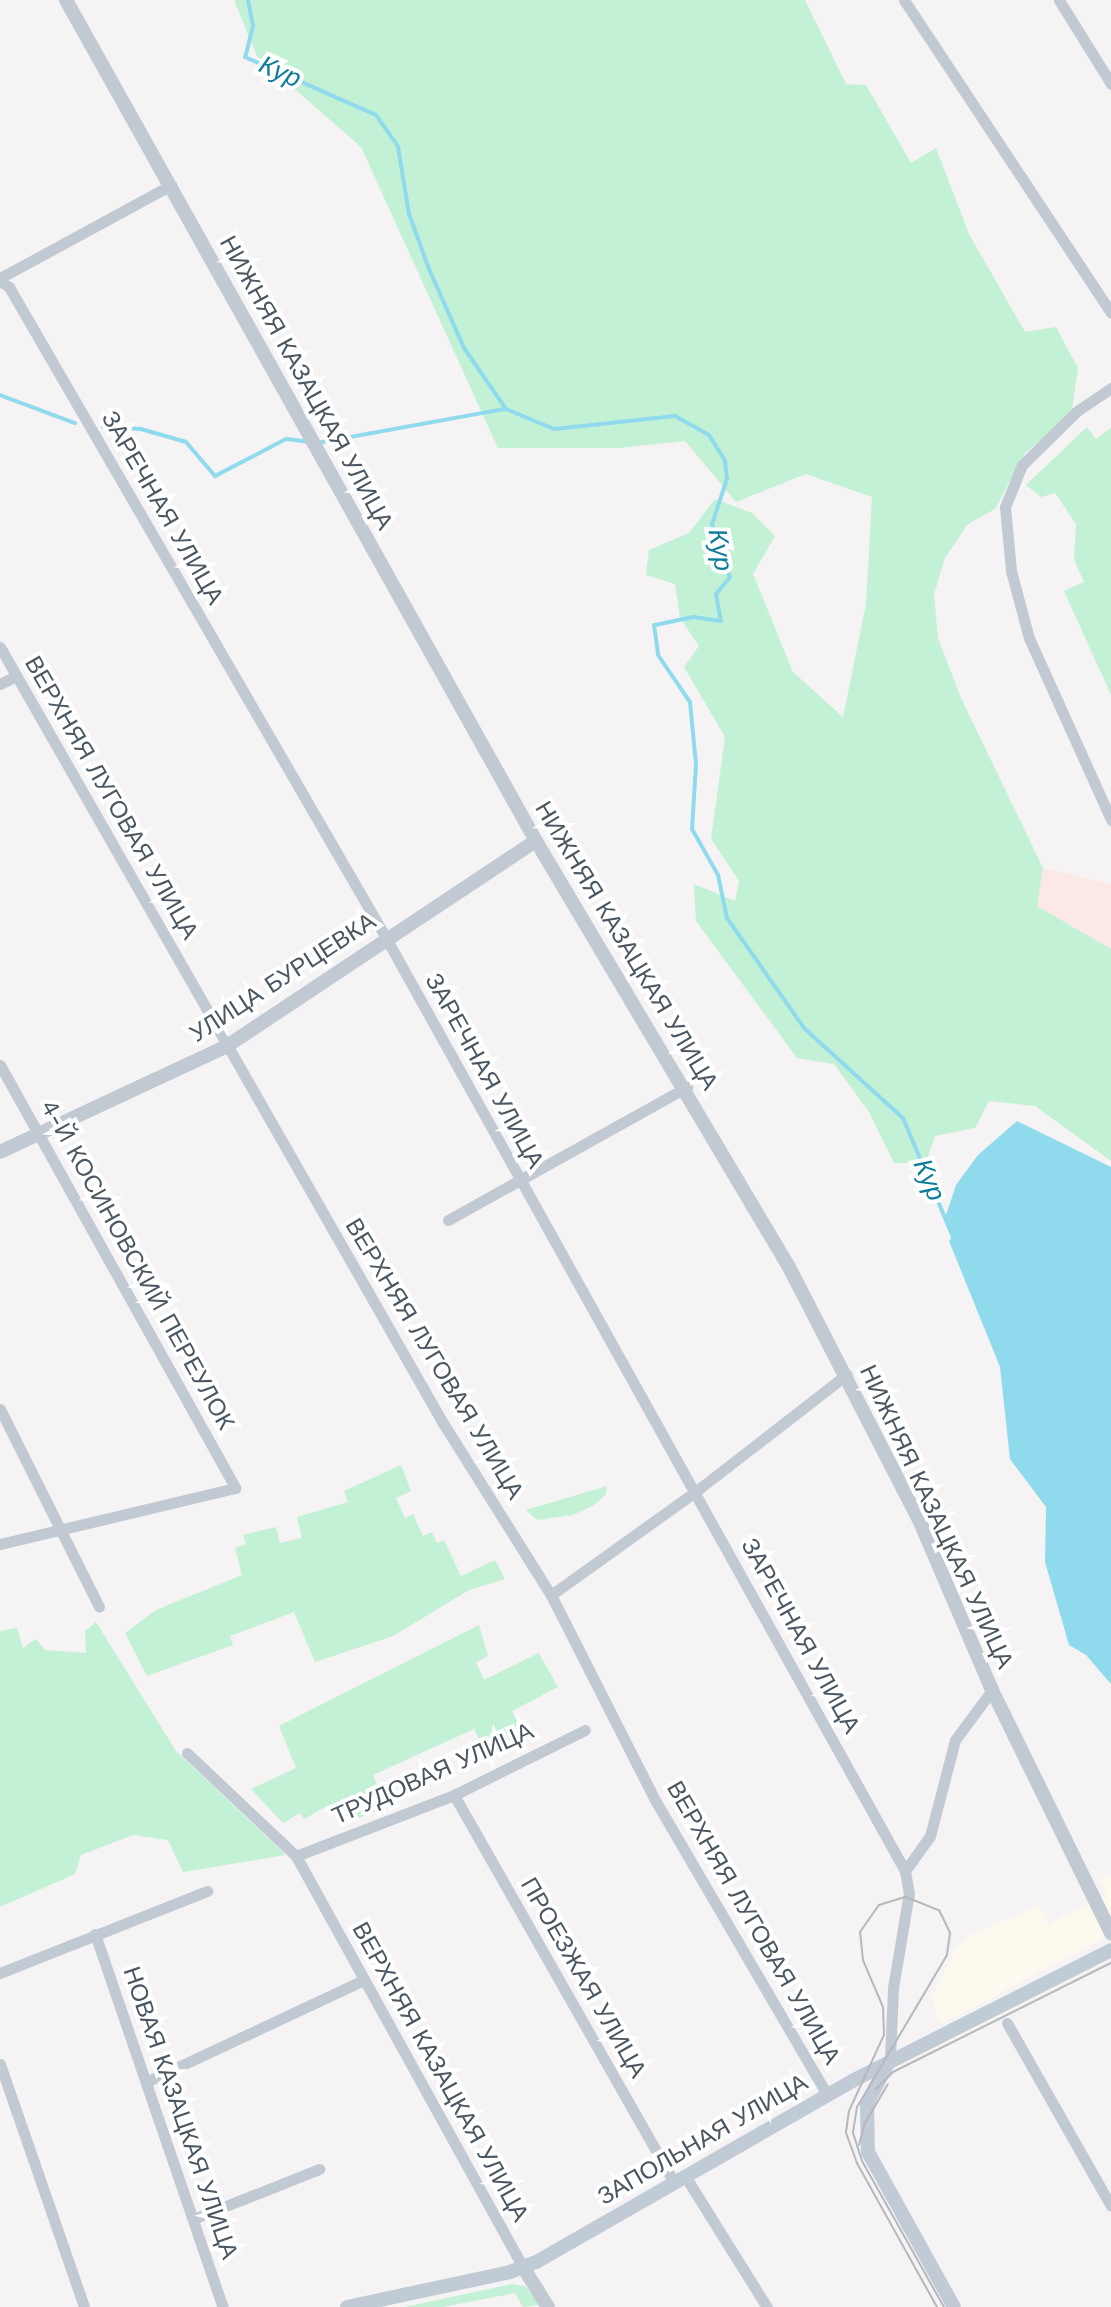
<!DOCTYPE html>
<html>
<head>
<meta charset="utf-8">
<style>
  body { margin:0 }
  #map { position:relative; width:1111px; height:2307px; overflow:hidden; background:#f5f3f3; font-family:"Work Sans",sans-serif }
  div>[style] { position:absolute }
  .commercial>* { inset:0; background:#fdf9ef }
  .medical>* { inset:0; background:#fce8e6 }
  .green>* { inset:0; background:#c3f1d5 }
  .water>* { inset:0; background:#90daee }
  .stream>* { height:4px; margin:-2px; padding:0 2px; transform-origin:2px; border-radius:2px; background:#90daee }
  .minor>* { height:11px; margin:-5.5px; padding:0 5.5px; transform-origin:5.5px; border-radius:5.5px; background:#c1cad2 }
  .tertiary>* { height:14px; margin:-7px; padding:0 7px; transform-origin:7px; border-radius:7px; background:#c1cad2 }
  .secondary>* { height:14px; margin:-7px; padding:0 7px; transform-origin:7px; border-radius:7px; background:#c1cbd6 }
  .tram>* { height:2px; margin:-1px; padding:0 1px; transform-origin:1px; border-radius:1px; background:#b5b8bd }
  span { translate:-50% -50%; white-space:nowrap; text-align:center; line-height:1.15; -webkit-text-stroke:8px #fff; paint-order:stroke }
  .street-label { font-size:24px; color:#4a5661 }
  .water-label { font-size:26px; color:#0c7c9b; font-style:italic }
</style>
</head>
<body>
<div id="map">
  <div class="commercial">
    <div style="clip-path:polygon(1111px 1875px,1111px 1934px,942px 2024px,931px 1999px,956px 1948px,976px 1932px,1039px 1906px,1048px 1924px,1107px 1896px,1100px 1881px)"></div>
  </div>
  <div class="medical">
    <div style="clip-path:polygon(1043px 868px,1111px 884px,1111px 949px,1037px 906px)"></div>
  </div>
  <div class="green">
    <div style="clip-path:polygon(234px 0,805px 0,846px 84px,866px 85px,911px 163px,936px 148px,969px 234px,1025px 332px,1056px 327px,1078px 368px,1071px 416px,1025px 453px,995px 509px,968px 524px,945px 558px,934px 594px,938px 638px,961px 698px,1043px 868px,1037px 906px,1111px 949px,1111px 1161px,1035px 1106px,989px 1101px,975px 1128px,935px 1136px,926px 1163px,894px 1163px,869px 1112px,834px 1064px,797px 1058px,696px 921px,694px 884px,735px 901px,739px 881px,711px 839px,725px 737px,684px 667px,699px 646px,680px 618px,675px 584px,646px 575px,649px 550px,689px 533px,715px 499px,752px 513px,775px 536px,753px 574px,793px 672px,843px 717px,866px 604px,872px 497px,806px 474px,736px 502px,685px 441px,618px 448px,498px 448px,361px 147px,257px 56px)"></div>
    <div style="clip-path:polygon(1087px 427px,1096px 439px,1111px 428px,1111px 695px,1064px 591px,1084px 582px,1074px 560px,1076px 524px,1055px 493px,1041px 497px,1026px 485px)"></div>
    <div style="clip-path:polygon(401px 1465px,411px 1491px,396px 1498px,405px 1518px,413px 1514px,423px 1536px,432px 1532px,437px 1543px,444px 1540px,461px 1576px,495px 1560px,505px 1579px,469px 1590px,393px 1636px,315px 1662px,294px 1612px,230px 1636px,233px 1645px,147px 1676px,125px 1633px,156px 1610px,242px 1575px,235px 1548px,246px 1544px,243px 1535px,276px 1527px,280px 1543px,302px 1538px,297px 1517px,348px 1502px,344px 1491px)"></div>
    <div style="clip-path:polygon(607px 1486px,606px 1494px,594px 1505px,573px 1515px,537px 1520px,526px 1510px)"></div>
    <div style="clip-path:polygon(96px 1622px,176px 1751px,286px 1855px,183px 1872px,168px 1840px,133px 1835px,81px 1855px,75px 1874px,0 1907px,0 1631px,17px 1628px,23px 1648px,36px 1639px,45px 1650px,86px 1653px,85px 1631px)"></div>
    <div style="clip-path:polygon(479px 1625px,488px 1656px,476px 1662px,484px 1680px,539px 1653px,558px 1687px,512px 1711px,527px 1741px,490px 1760px,474px 1729px,373px 1775px,386px 1807px,342px 1825px,331px 1804px,304px 1819px,300px 1813px,283px 1823px,251px 1789px,296px 1768px,279px 1726px)"></div>
    <div style="clip-path:polygon(512px 2284px,525px 2286px,540px 2305px,523px 2307px,515px 2293px,443px 2307px,405px 2307px)"></div>
  </div>
  <div class="water">
    <div style="clip-path:polygon(1017px 1121px,1111px 1167px,1111px 1684px,1086px 1655px,1069px 1645px,1045px 1562px,1046px 1507px,1010px 1459px,1000px 1367px,949px 1241px,953px 1236px,945px 1218px,956px 1185px,978px 1155px)"></div>
  </div>
  <div class="stream">
    <div style="left:248px;top:0;width:26px;rotate:79deg"></div>
    <div style="left:253px;top:26px;width:32px;rotate:104deg"></div>
    <div style="left:245px;top:57px;width:143px;rotate:23.9deg"></div>
    <div style="left:376px;top:115px;width:39px;rotate:55deg"></div>
    <div style="left:398px;top:147px;width:68px;rotate:80.7deg"></div>
    <div style="left:409px;top:214px;width:59px;rotate:70deg"></div>
    <div style="left:429px;top:269px;width:86px;rotate:66.1deg"></div>
    <div style="left:464px;top:348px;width:74px;rotate:55.5deg"></div>
    <div style="left:506px;top:409px;width:52px;rotate:22.6deg"></div>
    <div style="left:554px;top:429px;width:122px;rotate:-6.1deg"></div>
    <div style="left:675px;top:416px;width:39px;rotate:29deg"></div>
    <div style="left:709px;top:435px;width:31px;rotate:58deg"></div>
    <div style="left:725px;top:461px;width:18px;rotate:84deg"></div>
    <div style="left:727px;top:479px;width:47px;rotate:108.4deg"></div>
    <div style="left:712px;top:524px;width:56px;rotate:71.2deg"></div>
    <div style="left:730px;top:577px;width:22px;rotate:129deg"></div>
    <div style="left:716px;top:594px;width:27px;rotate:80deg"></div>
    <div style="left:721px;top:621px;width:28px;rotate:-172deg"></div>
    <div style="left:693px;top:617px;width:40px;rotate:168deg"></div>
    <div style="left:654px;top:625px;width:30px;rotate:82deg"></div>
    <div style="left:658px;top:655px;width:57px;rotate:55.8deg"></div>
    <div style="left:690px;top:702px;width:62px;rotate:84.5deg"></div>
    <div style="left:696px;top:764px;width:65px;rotate:93.5deg"></div>
    <div style="left:692px;top:829px;width:53px;rotate:60.5deg"></div>
    <div style="left:718px;top:875px;width:44px;rotate:78.2deg"></div>
    <div style="left:727px;top:918px;width:134px;rotate:55deg"></div>
    <div style="left:804px;top:1028px;width:134px;rotate:42.3deg"></div>
    <div style="left:903px;top:1118px;width:129px;rotate:67.2deg"></div>
    <div style="left:0;top:395px;width:80px;rotate:20.5deg"></div>
    <div style="left:103px;top:427px;width:38px;rotate:3deg"></div>
    <div style="left:141px;top:429px;width:47px;rotate:16.1deg"></div>
    <div style="left:186px;top:442px;width:45px;rotate:49.5deg"></div>
    <div style="left:215px;top:476px;width:80px;rotate:-27.5deg"></div>
    <div style="left:286px;top:439px;width:23px;rotate:7deg"></div>
    <div style="left:317px;top:443px;width:191px;rotate:-10.3deg"></div>
  </div>
  <div class="minor">
    <div style="left:904px;top:0;width:375px;rotate:56.5deg"></div>
    <div style="left:1059px;top:0;width:99px;rotate:58.2deg"></div>
    <div style="left:0;top:278px;width:195px;rotate:-28.5deg"></div>
    <div style="left:0;top:281px;width:11px;rotate:34deg"></div>
    <div style="left:9px;top:287px;width:752px;rotate:59.92deg"></div>
    <div style="left:386px;top:938px;width:1068px;rotate:60.91deg"></div>
    <div style="left:905px;top:1871px;width:22px;rotate:80deg"></div>
    <div style="left:909px;top:1893px;width:96px;rotate:99.6deg"></div>
    <div style="left:893px;top:1988px;width:72px;rotate:92.4deg"></div>
    <div style="left:1111px;top:388px;width:41px;rotate:145.9deg"></div>
    <div style="left:1077px;top:411px;width:77px;rotate:135.5deg"></div>
    <div style="left:1022px;top:465px;width:45px;rotate:112deg"></div>
    <div style="left:1005px;top:507px;width:64px;rotate:84.6deg"></div>
    <div style="left:1011px;top:571px;width:69px;rotate:75deg"></div>
    <div style="left:1029px;top:638px;width:200px;rotate:65.7deg"></div>
    <div style="left:0;top:647px;width:894px;rotate:60.28deg"></div>
    <div style="left:443px;top:1423px;width:203px;rotate:57.9deg"></div>
    <div style="left:551px;top:1595px;width:230px;rotate:63.1deg"></div>
    <div style="left:655px;top:1800px;width:341px;rotate:59.7deg"></div>
    <div style="left:0;top:684px;width:18px;rotate:-27deg"></div>
    <div style="left:0;top:1065px;width:484px;rotate:60.9deg"></div>
    <div style="left:235px;top:1488px;width:242px;rotate:166.6deg"></div>
    <div style="left:448px;top:1220px;width:274px;rotate:-29.1deg"></div>
    <div style="left:0;top:1409px;width:221px;rotate:63.4deg"></div>
    <div style="left:551px;top:1595px;width:177px;rotate:-35.6deg"></div>
    <div style="left:695px;top:1492px;width:192px;rotate:-37.8deg"></div>
    <div style="left:187px;top:1753px;width:150px;rotate:43.4deg"></div>
    <div style="left:296px;top:1856px;width:470px;rotate:61.1deg"></div>
    <div style="left:454px;top:1795px;width:445px;rotate:60.4deg"></div>
    <div style="left:296px;top:1856px;width:169px;rotate:-21.1deg"></div>
    <div style="left:454px;top:1795px;width:146px;rotate:-26.4deg"></div>
    <div style="left:905px;top:1871px;width:43px;rotate:-54.5deg"></div>
    <div style="left:930px;top:1836px;width:99px;rotate:-75.4deg"></div>
    <div style="left:955px;top:1740px;width:62px;rotate:-53.5deg"></div>
    <div style="left:95px;top:1934px;width:394px;rotate:71.1deg"></div>
    <div style="left:0;top:1973px;width:223px;rotate:-21.6deg"></div>
    <div style="left:1007px;top:2023px;width:210px;rotate:60.4deg"></div>
    <div style="left:0;top:2064px;width:257px;rotate:70.9deg"></div>
    <div style="left:146px;top:2082px;width:241px;rotate:-25.1deg"></div>
    <div style="left:685px;top:2176px;width:155px;rotate:58deg"></div>
    <div style="left:193px;top:2219px;width:136px;rotate:-21.6deg"></div>
  </div>
  <div class="tertiary">
    <div style="left:66px;top:0;width:963px;rotate:60.8deg"></div>
    <div style="left:536px;top:841px;width:495px;rotate:59.3deg"></div>
    <div style="left:789px;top:1267px;width:287px;rotate:62.8deg"></div>
    <div style="left:920px;top:1522px;width:183px;rotate:66.8deg"></div>
    <div style="left:992px;top:1690px;width:271px;rotate:63.9deg"></div>
    <div style="left:0;top:1152px;width:251px;rotate:-25deg"></div>
    <div style="left:227px;top:1046px;width:371px;rotate:-33.6deg"></div>
    <div style="left:523px;top:2267px;width:47px;rotate:58deg"></div>
  </div>
  <div class="secondary">
    <div style="left:888px;top:2063px;width:46px;rotate:117.1deg"></div>
    <div style="left:867px;top:2104px;width:48px;rotate:88.8deg"></div>
    <div style="left:868px;top:2152px;width:177px;rotate:61deg"></div>
    <div style="left:347px;top:2307px;width:167px;rotate:-12.1deg"></div>
    <div style="left:510px;top:2272px;width:30px;rotate:-21deg"></div>
    <div style="left:538px;top:2261px;width:362px;rotate:-29.8deg"></div>
    <div style="left:852px;top:2081px;width:290px;rotate:-26.8deg"></div>
  </div>
  <div class="tram">
    <div style="left:876px;top:2089px;width:24px;rotate:-45deg"></div>
    <div style="left:893px;top:2072px;width:244px;rotate:-26.6deg"></div>
    <div style="left:859px;top:2145px;width:23px;rotate:-75deg"></div>
    <div style="left:865px;top:2123px;width:45px;rotate:-59.5deg"></div>
    <div style="left:937px;top:2307px;width:165px;rotate:-119.1deg"></div>
    <div style="left:857px;top:2163px;width:33px;rotate:-110deg"></div>
    <div style="left:846px;top:2132px;width:21px;rotate:-82deg"></div>
    <div style="left:849px;top:2111px;width:84px;rotate:-65.3deg"></div>
    <div style="left:884px;top:2035px;width:28px;rotate:-92deg"></div>
    <div style="left:883px;top:2007px;width:51px;rotate:-113.1deg"></div>
    <div style="left:863px;top:1960px;width:28px;rotate:-96deg"></div>
    <div style="left:860px;top:1932px;width:33px;rotate:-55deg"></div>
    <div style="left:879px;top:1905px;width:28px;rotate:-17deg"></div>
    <div style="left:906px;top:1897px;width:35px;rotate:22deg"></div>
    <div style="left:939px;top:1910px;width:25px;rotate:64deg"></div>
    <div style="left:950px;top:1933px;width:22px;rotate:98deg"></div>
    <div style="left:947px;top:1955px;width:177px;rotate:120.6deg"></div>
    <div style="left:857px;top:2107px;width:26px;rotate:99deg"></div>
    <div style="left:853px;top:2133px;width:29px;rotate:72deg"></div>
    <div style="left:862px;top:2161px;width:167px;rotate:60.7deg"></div>
  </div>
  <div class="street-label">
    <span style="left:306px;top:383px;rotate:61deg">НИЖНЯЯ КАЗАЦКАЯ УЛИЦА</span>
    <span style="left:162px;top:508px;rotate:60deg">ЗАРЕЧНАЯ УЛИЦА</span>
    <span style="left:111px;top:798px;rotate:60deg">ВЕРХНЯЯ ЛУГОВАЯ УЛИЦА</span>
    <span style="left:626px;top:946px;rotate:59deg">НИЖНЯЯ КАЗАЦКАЯ УЛИЦА</span>
    <span style="left:283px;top:978px;rotate:-33deg">УЛИЦА БУРЦЕВКА</span>
    <span style="left:484px;top:1071px;rotate:61deg">ЗАРЕЧНАЯ УЛИЦА</span>
    <span style="left:137px;top:1265px;rotate:61deg">4-Й КОСИНОВСКИЙ ПЕРЕУЛОК</span>
    <span style="left:434px;top:1359px;rotate:59deg">ВЕРХНЯЯ ЛУГОВАЯ УЛИЦА</span>
    <span style="left:936px;top:1517px;rotate:65deg">НИЖНЯЯ КАЗАЦКАЯ УЛИЦА</span>
    <span style="left:800px;top:1636px;rotate:61deg">ЗАРЕЧНАЯ УЛИЦА</span>
    <span style="left:433px;top:1774px;rotate:-24deg">ТРУДОВАЯ УЛИЦА</span>
    <span style="left:753px;top:1923px;rotate:60deg">ВЕРХНЯЯ ЛУГОВАЯ УЛИЦА</span>
    <span style="left:583px;top:1978px;rotate:60deg">ПРОЕЗЖАЯ УЛИЦА</span>
    <span style="left:440px;top:2072px;rotate:61deg">ВЕРХНЯЯ КАЗАЦКАЯ УЛИЦА</span>
    <span style="left:180px;top:2113px;rotate:71deg">НОВАЯ КАЗАЦКАЯ УЛИЦА</span>
    <span style="left:703px;top:2140px;rotate:-30deg">ЗАПОЛЬНАЯ УЛИЦА</span>
  </div>
  <div class="water-label">
    <span style="left:280px;top:72px;rotate:24deg">Кур</span>
    <span style="left:720px;top:550px;rotate:80deg">Кур</span>
    <span style="left:929px;top:1180px;rotate:67deg">Кур</span>
  </div>
</div>
</body>
</html>
